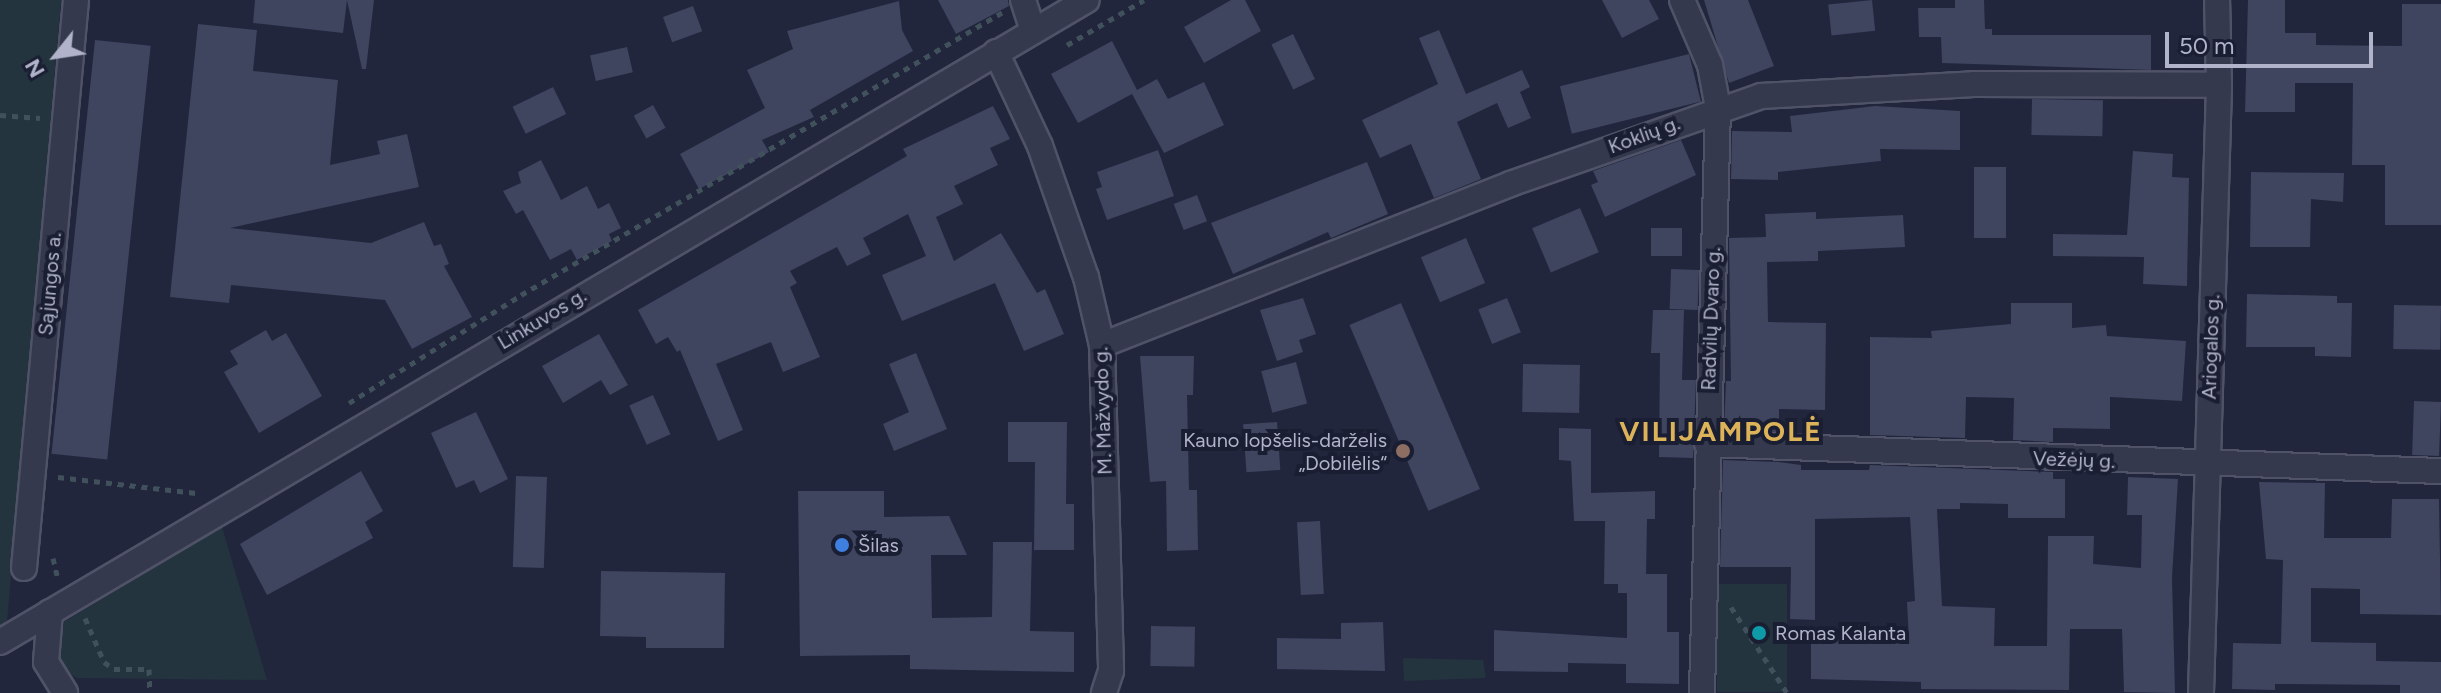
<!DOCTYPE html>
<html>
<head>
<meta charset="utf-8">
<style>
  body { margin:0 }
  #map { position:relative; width:2441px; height:693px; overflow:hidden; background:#21263d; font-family:Figtree,sans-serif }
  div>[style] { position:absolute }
  .green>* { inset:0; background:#23343e; transform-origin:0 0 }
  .building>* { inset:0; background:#3f445f; transform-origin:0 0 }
  .path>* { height:5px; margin-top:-2.5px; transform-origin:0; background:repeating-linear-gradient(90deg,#41515b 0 6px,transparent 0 12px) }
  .roads { filter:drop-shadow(2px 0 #505368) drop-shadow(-2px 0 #505368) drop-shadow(0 2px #505368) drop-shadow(0 -2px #505368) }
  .minor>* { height:24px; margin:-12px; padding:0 12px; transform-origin:12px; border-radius:12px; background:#35394d }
  .tertiary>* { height:24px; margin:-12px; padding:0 12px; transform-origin:12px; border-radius:12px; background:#35394d }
  .dots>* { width:22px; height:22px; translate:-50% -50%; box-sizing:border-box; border:4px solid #1a1e32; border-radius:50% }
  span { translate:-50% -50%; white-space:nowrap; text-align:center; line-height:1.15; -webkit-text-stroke:8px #1a1e32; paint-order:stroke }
  .street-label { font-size:20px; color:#b0b3c9 }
  .poi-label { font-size:20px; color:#b0b3c9 }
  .right { translate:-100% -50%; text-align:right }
  .left { translate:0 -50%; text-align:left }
  .district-label { font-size:28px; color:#dcb358; font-weight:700; letter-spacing:2px }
  .north { position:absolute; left:16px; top:16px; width:80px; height:80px; -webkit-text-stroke:6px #1a1e32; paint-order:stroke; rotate:240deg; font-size:22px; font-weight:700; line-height:32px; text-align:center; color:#b0b3c9 }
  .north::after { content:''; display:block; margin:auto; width:28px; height:36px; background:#b0b3c9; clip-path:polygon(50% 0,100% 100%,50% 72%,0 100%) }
  .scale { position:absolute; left:2165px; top:32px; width:208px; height:36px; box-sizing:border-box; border:4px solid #b0b3c9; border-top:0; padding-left:10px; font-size:24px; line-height:28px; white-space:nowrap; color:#b0b3c9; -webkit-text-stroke:6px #1a1e32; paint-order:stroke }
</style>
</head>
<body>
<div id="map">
  <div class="green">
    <div style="clip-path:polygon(0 0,61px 0,7px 622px,0 626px)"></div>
    <div style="clip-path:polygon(222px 527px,267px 680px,77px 678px,63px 670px,56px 661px,64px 622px)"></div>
    <div style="left:1717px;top:584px;width:70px;height:108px"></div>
    <div style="clip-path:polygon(1403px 658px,1483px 660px,1486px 678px,1404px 681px)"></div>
  </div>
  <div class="building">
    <div style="clip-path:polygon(255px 0,347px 0,343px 33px,253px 23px)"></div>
    <div style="clip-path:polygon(347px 0,374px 0,366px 69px,362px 69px)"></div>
    <div style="clip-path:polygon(938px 0,1008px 0,1009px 6px,956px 34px)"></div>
    <div style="clip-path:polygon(1231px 0,1245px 0,1261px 31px,1204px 63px,1184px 27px)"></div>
    <div style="clip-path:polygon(1602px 0,1649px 0,1659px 19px,1622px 38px)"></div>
    <div style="clip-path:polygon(1704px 0,1748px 0,1774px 66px,1729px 83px)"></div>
    <div style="left:1872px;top:0;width:31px;height:44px;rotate:84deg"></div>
    <div style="clip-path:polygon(1955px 0,1984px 0,1985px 29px,1992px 29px,1992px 35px,2151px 35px,2151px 70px,1942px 63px,1941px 37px,1919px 37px,1918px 8px,1955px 8px)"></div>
    <div style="clip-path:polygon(2248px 0,2285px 0,2285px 33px,2316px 33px,2316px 45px,2402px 46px,2402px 4px,2441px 4px,2441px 225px,2385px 225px,2385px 165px,2352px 165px,2353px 83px,2295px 83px,2295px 112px,2245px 112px)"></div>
    <div style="clip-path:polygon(899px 1px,902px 30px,913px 51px,810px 110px,814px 117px,762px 140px,769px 152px,699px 189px,680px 154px,765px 108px,747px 70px,793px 49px,787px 31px)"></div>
    <div style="left:693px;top:6px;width:27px;height:32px;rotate:70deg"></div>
    <div style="clip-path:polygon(198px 24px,257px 30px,253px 71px,338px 80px,330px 165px,380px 154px,377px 141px,407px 134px,419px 187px,230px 228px,371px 243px,424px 222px,434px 246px,441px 244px,449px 264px,444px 266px,472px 317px,412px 349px,385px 300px,231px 285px,229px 303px,170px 297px)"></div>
    <div style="clip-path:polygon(1439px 30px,1466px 94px,1522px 70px,1530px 87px,1520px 92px,1531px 118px,1508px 128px,1497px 103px,1457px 122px,1481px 179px,1434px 198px,1411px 144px,1380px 158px,1362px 120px,1438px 84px,1419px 38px)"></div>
    <div style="left:1293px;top:34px;width:50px;height:24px;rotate:64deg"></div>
    <div style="left:95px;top:40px;width:56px;height:416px;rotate:6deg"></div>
    <div style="clip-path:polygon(1112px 41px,1137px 90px,1157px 79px,1168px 99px,1204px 82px,1224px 125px,1164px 153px,1132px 94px,1078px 123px,1051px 74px)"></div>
    <div style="left:627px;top:47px;width:26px;height:38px;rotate:77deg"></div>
    <div style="left:1689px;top:54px;width:49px;height:133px;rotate:76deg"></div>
    <div style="left:553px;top:87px;width:30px;height:45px;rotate:64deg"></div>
    <div style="left:2032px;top:99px;width:71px;height:36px;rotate:1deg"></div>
    <div style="left:653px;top:105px;width:26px;height:22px;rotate:61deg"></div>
    <div style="clip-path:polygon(993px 106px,1010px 139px,990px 148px,998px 165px,954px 186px,963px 204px,936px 217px,954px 261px,1001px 233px,1037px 293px,1045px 289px,1064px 334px,1024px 351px,995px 283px,902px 321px,882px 275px,926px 256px,908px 214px,863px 238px,871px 254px,847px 266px,837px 247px,790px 271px,797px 283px,790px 287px,820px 357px,783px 372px,771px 342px,716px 364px,743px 430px,718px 441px,680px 350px,677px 352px,668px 337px,656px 344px,638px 310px,907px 156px,903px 149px)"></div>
    <div style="clip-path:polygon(1875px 106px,1960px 111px,1960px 150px,1880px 149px,1881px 161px,1778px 172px,1778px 180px,1731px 179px,1732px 131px,1792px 132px,1790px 116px)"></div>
    <div style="clip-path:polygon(1681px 140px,1696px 175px,1605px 217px,1591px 185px,1598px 182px,1593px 171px)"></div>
    <div style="clip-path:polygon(1158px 150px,1174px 196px,1107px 220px,1096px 189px,1102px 187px,1097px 172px)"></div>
    <div style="clip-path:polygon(2133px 151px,2173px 154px,2172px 177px,2189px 178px,2187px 286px,2143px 284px,2144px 257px,2053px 256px,2053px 234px,2127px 235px)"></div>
    <div style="clip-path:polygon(541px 160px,561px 200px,587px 186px,598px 209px,609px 203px,621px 228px,609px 234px,612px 241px,577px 260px,571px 249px,550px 260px,523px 210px,516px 214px,503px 191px,521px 183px,518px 172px)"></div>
    <div style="clip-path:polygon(1367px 162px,1388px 214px,1331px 238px,1328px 232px,1233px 274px,1211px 223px)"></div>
    <div style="left:1974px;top:167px;width:32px;height:71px"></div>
    <div style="clip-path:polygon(2251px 172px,2344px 173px,2343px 202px,2311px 199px,2310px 247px,2250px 247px)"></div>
    <div style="left:1197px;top:195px;width:28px;height:25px;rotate:69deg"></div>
    <div style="left:1580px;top:208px;width:48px;height:52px;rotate:67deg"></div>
    <div style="clip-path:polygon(1816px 212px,1816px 219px,1903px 215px,1905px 247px,1818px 251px,1818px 261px,1767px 262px,1768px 322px,1826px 323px,1825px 410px,1779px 409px,1779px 432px,1724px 430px,1726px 381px,1731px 381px,1729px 238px,1766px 237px,1765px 214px)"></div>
    <div style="left:1651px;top:228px;width:31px;height:28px"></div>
    <div style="left:1466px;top:238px;width:49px;height:49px;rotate:67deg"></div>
    <div style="left:1671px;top:269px;width:28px;height:40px;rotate:2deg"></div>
    <div style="clip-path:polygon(2247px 294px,2337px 296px,2337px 303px,2352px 303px,2351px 357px,2315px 356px,2315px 347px,2246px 347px)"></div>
    <div style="clip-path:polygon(1303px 298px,1316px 334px,1299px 340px,1303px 352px,1277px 361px,1260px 310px)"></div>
    <div style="left:1507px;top:298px;width:37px;height:31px;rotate:68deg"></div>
    <div style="left:1401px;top:303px;width:202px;height:56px;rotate:67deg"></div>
    <div style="clip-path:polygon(2011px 303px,2072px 303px,2072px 328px,2106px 325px,2107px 336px,2186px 341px,2182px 401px,2110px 397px,2110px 429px,2053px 428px,2053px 442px,2013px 440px,2014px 398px,1966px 397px,1965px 438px,1870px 435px,1870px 337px,1932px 338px,1931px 331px,2011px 324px)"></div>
    <div style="left:2394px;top:305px;width:47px;height:44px;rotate:1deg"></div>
    <div style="clip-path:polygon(1653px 310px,1684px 310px,1682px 380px,1696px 380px,1693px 458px,1659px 457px,1660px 353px,1651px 353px)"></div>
    <div style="clip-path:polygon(266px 330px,272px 341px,286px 333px,322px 396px,259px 433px,224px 372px,238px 364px,230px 351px)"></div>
    <div style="clip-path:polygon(599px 334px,628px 385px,610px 395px,601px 380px,563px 403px,542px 366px)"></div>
    <div style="clip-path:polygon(916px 353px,947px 429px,894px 451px,883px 424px,909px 412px,889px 364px)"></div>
    <div style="clip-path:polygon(1140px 356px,1194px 356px,1193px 395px,1187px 395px,1189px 490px,1197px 490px,1198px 550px,1167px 551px,1166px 481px,1150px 482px)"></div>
    <div style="left:1296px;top:362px;width:43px;height:36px;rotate:75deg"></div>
    <div style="left:1523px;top:364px;width:57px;height:48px;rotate:1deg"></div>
    <div style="left:653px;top:395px;width:43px;height:26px;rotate:66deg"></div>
    <div style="left:2414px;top:401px;width:27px;height:54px;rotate:2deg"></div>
    <div style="clip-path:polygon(476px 412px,508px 479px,480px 493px,474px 480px,456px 488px,431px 433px)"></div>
    <div style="clip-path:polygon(1008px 422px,1067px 422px,1066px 504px,1074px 504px,1074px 550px,1034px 550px,1035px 462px,1008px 462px)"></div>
    <div style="left:1277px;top:422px;width:48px;height:34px;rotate:86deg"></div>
    <div style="clip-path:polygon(1559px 428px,1591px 429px,1591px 493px,1655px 491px,1655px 519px,1647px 519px,1646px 574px,1667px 574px,1667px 632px,1679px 632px,1679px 684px,1626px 683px,1626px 664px,1568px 663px,1568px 672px,1494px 671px,1494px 630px,1627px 638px,1627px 593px,1618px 593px,1618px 584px,1604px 584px,1605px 521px,1574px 521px,1571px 461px,1559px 460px)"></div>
    <div style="clip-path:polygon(1723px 460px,1779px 462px,1801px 465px,1801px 470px,1869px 470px,1870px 465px,2053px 472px,2053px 479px,2065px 479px,2065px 518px,2008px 518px,2008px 504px,1960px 503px,1960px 509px,1937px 509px,1942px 606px,1995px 608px,1994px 646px,2047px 646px,2048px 536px,2094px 536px,2093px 564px,2141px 568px,2142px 515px,2127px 515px,2128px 477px,2178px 479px,2172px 578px,2175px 693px,2124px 692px,2122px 629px,2070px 629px,2069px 690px,1921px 689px,1921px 682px,1811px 679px,1811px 639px,1909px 639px,1907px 602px,1915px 601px,1910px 517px,1815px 519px,1815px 620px,1790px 619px,1791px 567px,1720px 567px)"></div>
    <div style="clip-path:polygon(361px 471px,383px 511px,365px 522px,373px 538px,267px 595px,240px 544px)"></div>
    <div style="left:516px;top:476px;width:31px;height:91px;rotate:2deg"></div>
    <div style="clip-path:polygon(2259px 482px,2325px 483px,2324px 538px,2391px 538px,2392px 499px,2439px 499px,2441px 615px,2360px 614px,2360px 589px,2311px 588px,2311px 642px,2376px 643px,2376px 661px,2441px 662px,2441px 693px,2400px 693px,2400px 685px,2275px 684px,2275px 690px,2232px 689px,2233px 643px,2281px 644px,2283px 560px,2266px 559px)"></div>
    <div style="clip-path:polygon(798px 491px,884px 491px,884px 517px,949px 516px,967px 555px,931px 555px,932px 618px,992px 617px,993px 542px,1032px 542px,1030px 631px,1074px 632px,1074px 672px,910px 669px,910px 655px,800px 656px)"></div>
    <div style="left:1320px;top:521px;width:73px;height:23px;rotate:87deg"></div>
    <div style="clip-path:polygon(601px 571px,725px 573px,724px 648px,646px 648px,646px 637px,600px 636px)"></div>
    <div style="clip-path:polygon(1383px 622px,1385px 671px,1277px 669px,1277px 638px,1341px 639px,1341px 623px)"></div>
    <div style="left:1151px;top:626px;width:44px;height:40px;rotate:1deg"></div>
  </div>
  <div class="path">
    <div style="left:1067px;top:45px;width:89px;rotate:-30.3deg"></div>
    <div style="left:0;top:115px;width:40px;rotate:4.3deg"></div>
    <div style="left:349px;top:403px;width:203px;rotate:-32.1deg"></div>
    <div style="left:521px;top:295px;width:559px;rotate:-30.42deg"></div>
    <div style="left:58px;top:477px;width:139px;rotate:6.6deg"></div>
    <div style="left:53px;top:558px;width:18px;rotate:77deg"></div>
    <div style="left:1731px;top:607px;width:103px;rotate:56.9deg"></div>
    <div style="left:85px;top:618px;width:48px;rotate:66.6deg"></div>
    <div style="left:104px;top:662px;width:12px;rotate:35deg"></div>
    <div style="left:114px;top:669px;width:35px"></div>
    <div style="left:149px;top:669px;width:24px;rotate:88deg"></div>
  </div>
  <div class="roads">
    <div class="minor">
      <div style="left:1023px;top:0;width:33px;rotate:72deg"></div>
      <div style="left:1682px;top:0;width:71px;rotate:66.7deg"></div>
      <div style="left:1710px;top:65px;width:44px;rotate:79.5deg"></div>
      <div style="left:1718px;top:108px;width:585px;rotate:91.57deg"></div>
      <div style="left:996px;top:52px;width:104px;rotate:64.9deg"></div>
      <div style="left:1040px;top:146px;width:139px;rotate:70.7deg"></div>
      <div style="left:1086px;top:277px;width:70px;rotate:76.8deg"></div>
      <div style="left:1102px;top:345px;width:326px;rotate:88.4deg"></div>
      <div style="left:1111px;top:671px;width:23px;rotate:108deg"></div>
      <div style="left:1102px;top:345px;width:439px;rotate:-21.5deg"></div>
      <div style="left:1510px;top:184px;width:266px;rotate:-19.3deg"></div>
      <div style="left:1761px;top:96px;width:213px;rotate:-3.2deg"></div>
      <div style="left:1974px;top:84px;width:245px;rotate:0.2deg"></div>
      <div style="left:1707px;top:444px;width:734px;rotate:2.11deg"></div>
      <div style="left:24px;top:568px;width:570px;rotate:-84.77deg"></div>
      <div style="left:2201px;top:693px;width:608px;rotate:-88.3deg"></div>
      <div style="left:2219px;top:85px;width:85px;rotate:-91.3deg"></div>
    </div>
    <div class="tertiary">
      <div style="left:50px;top:612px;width:50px;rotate:94.6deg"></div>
      <div style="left:46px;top:662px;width:36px;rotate:58deg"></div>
      <div style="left:0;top:642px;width:1262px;rotate:-30.57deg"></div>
    </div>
  </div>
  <div class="dots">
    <div style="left:1403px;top:451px;background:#8d6e63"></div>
    <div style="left:842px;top:545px;background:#3f7fe0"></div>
    <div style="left:1759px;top:633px;background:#0f9aa8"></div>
  </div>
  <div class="street-label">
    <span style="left:1644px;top:135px;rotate:-20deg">Koklių g.</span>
    <span style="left:50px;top:284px;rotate:-85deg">Sąjungos a.</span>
    <span style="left:542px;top:319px;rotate:-31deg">Linkuvos g.</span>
    <span style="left:1711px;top:319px;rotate:-88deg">Radvilų Dvaro g.</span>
    <span style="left:2211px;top:347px;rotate:-88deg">Ariogalos g.</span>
    <span style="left:1103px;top:411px;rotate:-92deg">M. Mažvydo g.</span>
    <span style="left:2074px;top:460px;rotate:2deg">Vežėjų g.</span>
  </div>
  <div class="poi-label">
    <span class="right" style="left:1387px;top:452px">Kauno lopšelis-darželis<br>„Dobilėlis“</span>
    <span class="left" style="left:858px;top:545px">Šilas</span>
    <span class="left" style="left:1775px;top:633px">Romas Kalanta</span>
  </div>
  <div class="district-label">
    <span style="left:1721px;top:431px">VILIJAMPOLĖ</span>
  </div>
  <div class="north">N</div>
  <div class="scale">50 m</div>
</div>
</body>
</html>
